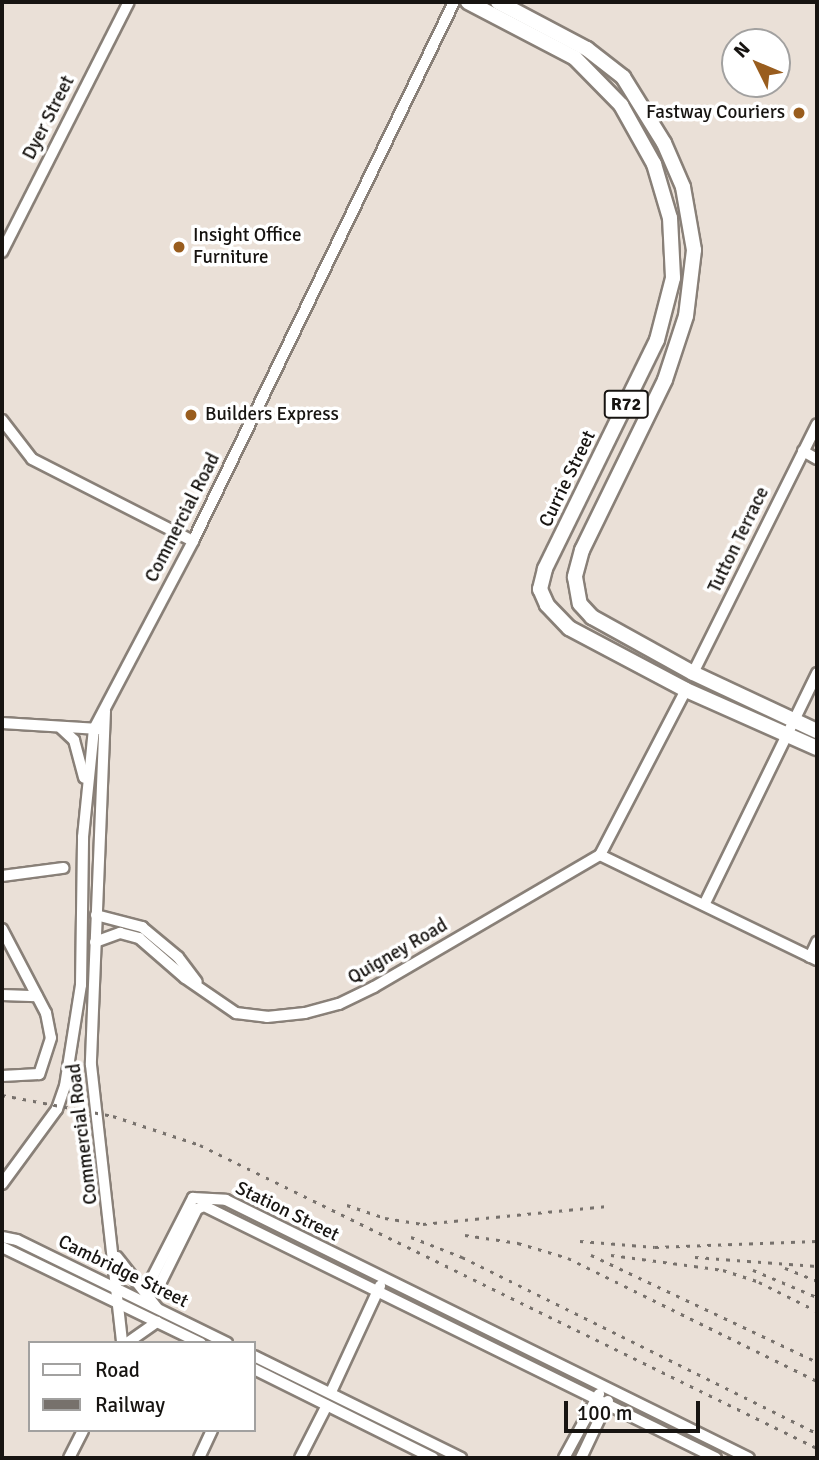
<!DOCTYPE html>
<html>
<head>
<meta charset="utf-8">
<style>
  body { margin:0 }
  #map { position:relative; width:819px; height:1460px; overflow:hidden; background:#eae0d7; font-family:Signika,sans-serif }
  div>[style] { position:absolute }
  .roads { filter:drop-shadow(2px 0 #898078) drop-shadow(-2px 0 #898078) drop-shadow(0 2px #898078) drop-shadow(0 -2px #898078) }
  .minor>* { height:10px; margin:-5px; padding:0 5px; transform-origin:5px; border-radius:5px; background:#fff }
  .major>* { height:14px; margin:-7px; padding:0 7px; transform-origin:7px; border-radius:7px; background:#fff }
  .rail>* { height:2.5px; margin-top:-1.25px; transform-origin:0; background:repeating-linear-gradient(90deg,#77716c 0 3.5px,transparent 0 10.5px) }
  .dots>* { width:19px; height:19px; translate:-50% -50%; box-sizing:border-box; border:4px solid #fff; border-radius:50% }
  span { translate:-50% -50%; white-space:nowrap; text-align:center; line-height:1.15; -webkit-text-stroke:7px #fff; paint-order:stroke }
  .shield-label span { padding:2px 5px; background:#fff; border:2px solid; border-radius:5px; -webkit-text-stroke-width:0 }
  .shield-label { font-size:18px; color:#171411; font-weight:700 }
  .poi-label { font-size:19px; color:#171411 }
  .right { translate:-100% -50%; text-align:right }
  .left { translate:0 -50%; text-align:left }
  .street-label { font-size:19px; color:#171411 }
  .frame { position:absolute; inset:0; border:4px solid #171411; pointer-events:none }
  .legend { position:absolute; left:28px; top:1341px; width:228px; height:91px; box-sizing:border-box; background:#fff; border:2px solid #a2a1a0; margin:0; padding:9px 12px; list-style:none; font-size:21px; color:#171411 }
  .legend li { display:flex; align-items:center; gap:14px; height:35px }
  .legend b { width:35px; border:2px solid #a2a1a0 }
  .north { position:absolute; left:721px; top:28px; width:70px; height:70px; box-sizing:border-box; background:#fff; border:2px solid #a2a1a0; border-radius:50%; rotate:313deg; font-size:19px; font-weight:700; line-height:28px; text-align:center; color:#171411 }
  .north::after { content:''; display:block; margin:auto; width:24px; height:32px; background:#995d1e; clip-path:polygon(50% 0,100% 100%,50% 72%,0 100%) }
  .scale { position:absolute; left:564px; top:1401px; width:136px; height:32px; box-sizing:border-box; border:4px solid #171411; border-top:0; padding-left:9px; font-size:21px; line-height:24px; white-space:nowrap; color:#171411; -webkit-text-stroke:5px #fff; paint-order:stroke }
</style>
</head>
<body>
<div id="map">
  <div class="roads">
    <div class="minor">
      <div style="left:2px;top:252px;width:280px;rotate:-63.1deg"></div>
      <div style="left:2px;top:420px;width:49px;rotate:52.4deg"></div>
      <div style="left:32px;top:459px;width:181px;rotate:27deg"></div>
      <div style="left:803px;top:451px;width:16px;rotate:30deg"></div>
      <div style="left:693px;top:673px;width:278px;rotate:-63.5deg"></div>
      <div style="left:105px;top:711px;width:354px;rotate:92.3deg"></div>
      <div style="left:91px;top:1065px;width:280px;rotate:83.6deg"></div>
      <div style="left:2px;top:723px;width:97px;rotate:3.5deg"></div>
      <div style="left:61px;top:728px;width:18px;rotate:43deg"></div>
      <div style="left:74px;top:740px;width:39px;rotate:75deg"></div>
      <div style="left:600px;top:855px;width:241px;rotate:25.8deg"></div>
      <div style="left:600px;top:855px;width:186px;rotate:-62.5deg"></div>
      <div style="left:2px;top:876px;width:62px;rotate:-7.5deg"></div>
      <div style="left:705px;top:903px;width:256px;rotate:-64deg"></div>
      <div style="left:96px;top:915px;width:48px;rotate:14.6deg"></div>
      <div style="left:142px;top:927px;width:47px;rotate:39.8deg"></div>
      <div style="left:178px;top:957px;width:31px;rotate:53deg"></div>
      <div style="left:2px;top:929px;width:95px;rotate:62.4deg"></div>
      <div style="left:46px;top:1013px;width:25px;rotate:79deg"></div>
      <div style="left:51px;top:1038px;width:38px;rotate:108deg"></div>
      <div style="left:39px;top:1074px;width:37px;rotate:177deg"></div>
      <div style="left:95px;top:942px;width:27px;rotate:-20deg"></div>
      <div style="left:120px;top:933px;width:20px;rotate:15deg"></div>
      <div style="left:139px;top:938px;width:61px;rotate:41deg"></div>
      <div style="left:185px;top:978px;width:62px;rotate:34.5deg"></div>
      <div style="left:236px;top:1013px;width:31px;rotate:7deg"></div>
      <div style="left:267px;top:1017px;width:38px;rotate:-6deg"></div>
      <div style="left:305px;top:1013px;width:35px;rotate:-15deg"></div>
      <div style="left:339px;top:1004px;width:39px;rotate:-26deg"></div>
      <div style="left:374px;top:987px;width:262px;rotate:-30.3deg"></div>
      <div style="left:810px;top:957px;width:17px;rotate:-65deg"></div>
      <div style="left:2px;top:995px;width:35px;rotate:2deg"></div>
      <div style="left:2px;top:1184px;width:93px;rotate:-53.7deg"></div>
      <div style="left:57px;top:1109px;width:24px;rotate:-71deg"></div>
      <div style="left:65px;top:1086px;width:102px;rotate:-81deg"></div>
      <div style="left:81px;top:985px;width:148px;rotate:-89.2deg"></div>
      <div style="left:83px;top:837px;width:109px;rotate:-84.2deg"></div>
      <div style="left:94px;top:729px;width:212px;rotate:-62.2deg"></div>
      <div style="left:193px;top:541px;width:599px;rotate:-64.16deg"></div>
      <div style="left:2px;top:1237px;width:15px;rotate:11deg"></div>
      <div style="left:17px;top:1240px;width:234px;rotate:26.1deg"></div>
      <div style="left:2px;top:1247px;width:221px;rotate:25.8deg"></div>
      <div style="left:117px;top:1257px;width:65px;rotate:51.9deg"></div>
      <div style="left:127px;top:1343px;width:37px;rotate:-35deg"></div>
      <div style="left:254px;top:1356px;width:231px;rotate:26.2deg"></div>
      <div style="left:254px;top:1369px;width:200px;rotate:26.4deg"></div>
      <div style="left:331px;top:1392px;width:117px;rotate:-65.2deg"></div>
      <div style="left:69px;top:1458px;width:31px;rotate:-63deg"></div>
      <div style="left:199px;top:1458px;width:31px;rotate:-65deg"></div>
      <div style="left:300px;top:1458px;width:59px;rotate:-63deg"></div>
      <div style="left:564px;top:1458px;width:73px;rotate:-61.3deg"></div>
      <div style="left:581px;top:1458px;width:63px;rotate:-64.7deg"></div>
      <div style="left:716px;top:1458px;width:571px;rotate:-153.79deg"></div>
      <div style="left:204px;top:1206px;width:8px;rotate:157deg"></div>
      <div style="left:197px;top:1209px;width:81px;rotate:116.3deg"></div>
      <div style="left:161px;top:1282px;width:7px;rotate:164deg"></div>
      <div style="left:154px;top:1284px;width:6px;rotate:-108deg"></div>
      <div style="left:152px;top:1278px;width:90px;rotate:-62.9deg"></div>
      <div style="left:193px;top:1198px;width:33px;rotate:3deg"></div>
      <div style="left:226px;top:1200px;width:583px;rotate:26.26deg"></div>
    </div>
    <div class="major">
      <div style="left:468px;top:2px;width:121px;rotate:27.6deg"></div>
      <div style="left:575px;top:58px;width:66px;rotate:45.6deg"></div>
      <div style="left:621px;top:105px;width:68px;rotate:60.8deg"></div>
      <div style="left:654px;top:164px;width:56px;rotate:73.5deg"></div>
      <div style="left:670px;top:218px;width:60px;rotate:87.1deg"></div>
      <div style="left:673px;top:278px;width:64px;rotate:104.5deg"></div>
      <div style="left:657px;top:340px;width:255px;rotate:116.1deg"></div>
      <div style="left:545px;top:569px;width:21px;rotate:104deg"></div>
      <div style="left:540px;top:589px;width:17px;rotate:66deg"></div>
      <div style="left:547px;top:605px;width:32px;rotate:46deg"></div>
      <div style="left:569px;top:628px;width:132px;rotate:27.9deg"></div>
      <div style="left:686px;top:690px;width:143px;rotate:23.9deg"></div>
      <div style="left:498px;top:2px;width:101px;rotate:27.8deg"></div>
      <div style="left:587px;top:49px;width:46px;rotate:37.9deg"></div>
      <div style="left:623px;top:77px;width:78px;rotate:58.2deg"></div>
      <div style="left:664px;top:143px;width:48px;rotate:66.6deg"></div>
      <div style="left:683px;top:187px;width:64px;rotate:80.1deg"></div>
      <div style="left:694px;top:250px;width:66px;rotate:96.9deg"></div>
      <div style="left:686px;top:316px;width:67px;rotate:108.2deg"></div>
      <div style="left:665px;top:380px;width:189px;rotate:116deg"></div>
      <div style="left:582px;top:550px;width:28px;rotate:105deg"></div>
      <div style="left:575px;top:577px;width:27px;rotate:80deg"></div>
      <div style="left:580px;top:604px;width:18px;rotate:47deg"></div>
      <div style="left:592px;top:617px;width:115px;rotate:29deg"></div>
      <div style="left:693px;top:673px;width:137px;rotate:25.1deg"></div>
    </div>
  </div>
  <div class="rail">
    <div style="left:2px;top:1095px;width:113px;rotate:10.7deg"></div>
    <div style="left:113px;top:1116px;width:92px;rotate:18.4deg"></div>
    <div style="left:200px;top:1145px;width:687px;rotate:26.16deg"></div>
    <div style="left:347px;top:1205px;width:40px;rotate:18.9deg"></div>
    <div style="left:385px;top:1218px;width:38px;rotate:9deg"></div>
    <div style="left:423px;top:1224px;width:183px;rotate:-5.6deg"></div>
    <div style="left:465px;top:1235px;width:54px;rotate:8.6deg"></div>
    <div style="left:518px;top:1243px;width:52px;rotate:16.7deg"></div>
    <div style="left:568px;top:1258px;width:278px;rotate:26.3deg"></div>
    <div style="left:411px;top:1237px;width:55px;rotate:21.4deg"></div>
    <div style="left:462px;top:1257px;width:396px;rotate:26.4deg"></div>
    <div style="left:580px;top:1241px;width:75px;rotate:4.6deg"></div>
    <div style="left:655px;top:1247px;width:162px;rotate:-2.1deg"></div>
    <div style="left:591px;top:1255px;width:250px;rotate:25.3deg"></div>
    <div style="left:611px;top:1255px;width:113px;rotate:7.6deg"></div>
    <div style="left:723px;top:1270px;width:38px;rotate:18deg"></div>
    <div style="left:759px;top:1282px;width:65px;rotate:26.6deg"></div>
    <div style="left:695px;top:1257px;width:122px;rotate:4.2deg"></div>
    <div style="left:785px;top:1268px;width:35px;rotate:22deg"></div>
    <div style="left:753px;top:1270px;width:69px;rotate:22.9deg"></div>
  </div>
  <div class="dots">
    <div style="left:799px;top:113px;background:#995d1e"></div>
    <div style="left:179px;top:247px;background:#995d1e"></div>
    <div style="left:191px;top:415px;background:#995d1e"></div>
  </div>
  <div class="shield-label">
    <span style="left:626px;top:404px">R72</span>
  </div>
  <div class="poi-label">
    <span class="right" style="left:785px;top:113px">Fastway Couriers</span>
    <span class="left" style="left:193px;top:247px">Insight Office<br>Furniture</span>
    <span class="left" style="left:205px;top:415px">Builders Express</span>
  </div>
  <div class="street-label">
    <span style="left:49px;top:118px;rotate:-63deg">Dyer Street</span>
    <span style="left:568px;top:479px;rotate:-64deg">Currie Street</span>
    <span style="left:183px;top:518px;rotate:-63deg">Commercial Road</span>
    <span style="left:739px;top:540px;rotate:-64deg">Tutton Terrace</span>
    <span style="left:398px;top:952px;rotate:-30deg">Quigney Road</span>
    <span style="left:83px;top:1134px;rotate:-97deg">Commercial Road</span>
    <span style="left:287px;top:1212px;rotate:26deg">Station Street</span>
    <span style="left:123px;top:1272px;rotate:26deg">Cambridge Street</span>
  </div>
  <div class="frame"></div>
  <ul class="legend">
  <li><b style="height:9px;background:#fff"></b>Road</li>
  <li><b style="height:9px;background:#77716c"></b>Railway</li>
  </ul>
  <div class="north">N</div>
  <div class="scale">100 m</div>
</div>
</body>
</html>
